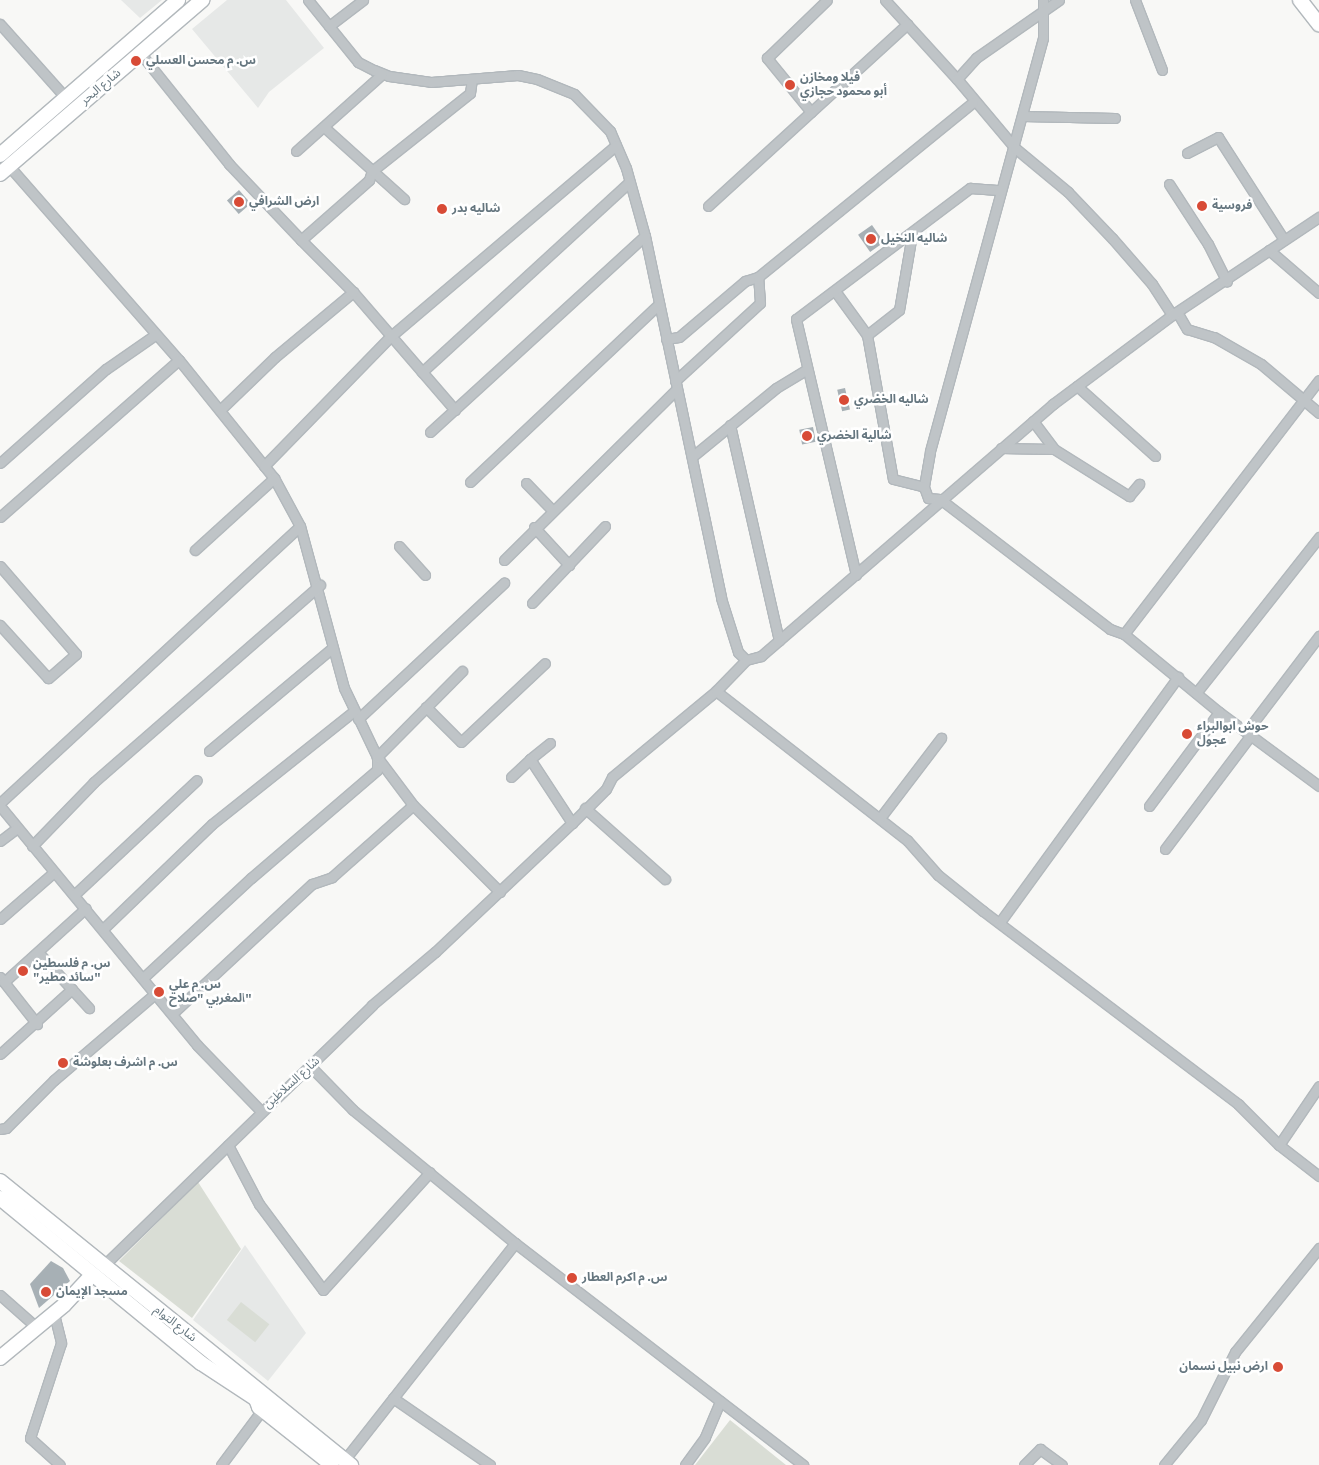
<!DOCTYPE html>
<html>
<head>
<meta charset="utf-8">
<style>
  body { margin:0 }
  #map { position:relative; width:1319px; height:1465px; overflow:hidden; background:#f8f8f6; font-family:"Source Sans 3","Noto Sans Arabic",sans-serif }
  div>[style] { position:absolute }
  .built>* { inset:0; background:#e6e8e7 }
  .green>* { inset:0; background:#d9ddd5; transform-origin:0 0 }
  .building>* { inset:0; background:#a7b0b5; transform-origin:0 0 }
  .roads { filter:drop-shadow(1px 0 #b2b8bc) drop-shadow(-1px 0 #b2b8bc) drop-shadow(0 1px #b2b8bc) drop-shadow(0 -1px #b2b8bc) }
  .street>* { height:9px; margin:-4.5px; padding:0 4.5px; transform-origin:4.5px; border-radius:4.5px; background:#bfc4c7 }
  .secondary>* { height:14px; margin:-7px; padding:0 7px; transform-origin:7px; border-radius:7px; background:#fff }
  .dots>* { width:14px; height:14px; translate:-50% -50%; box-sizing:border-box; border:2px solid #fff; border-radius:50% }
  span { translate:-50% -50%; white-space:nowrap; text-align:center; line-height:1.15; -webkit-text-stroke:5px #fff; paint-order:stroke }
  .poi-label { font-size:12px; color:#65767f; font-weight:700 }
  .left { translate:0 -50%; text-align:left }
  .right { translate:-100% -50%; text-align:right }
  .street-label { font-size:12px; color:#65767f }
</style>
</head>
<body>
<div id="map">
  <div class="built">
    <div style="clip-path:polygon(121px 0,162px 0,140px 18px)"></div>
    <div style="clip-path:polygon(227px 0,286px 0,324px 48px,269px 92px,258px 108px,192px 29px)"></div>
    <div style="clip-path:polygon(245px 1245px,306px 1333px,268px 1381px,193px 1320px)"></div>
  </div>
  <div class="green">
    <div style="clip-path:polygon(198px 1182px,241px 1249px,192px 1318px,119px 1261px)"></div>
    <div style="left:241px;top:1302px;width:36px;height:23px;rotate:38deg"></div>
    <div style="clip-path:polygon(730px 1420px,786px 1465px,695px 1465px)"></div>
  </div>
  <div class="building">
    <div style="left:239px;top:190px;width:18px;height:16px;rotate:49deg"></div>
    <div style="left:872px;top:225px;width:21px;height:17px;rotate:55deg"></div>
    <div style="left:845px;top:388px;width:22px;height:8px;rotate:77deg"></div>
    <div style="left:813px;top:427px;width:15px;height:14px;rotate:79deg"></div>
    <div style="clip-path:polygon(51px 1261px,63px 1268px,70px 1281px,39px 1308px,30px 1284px)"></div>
  </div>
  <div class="roads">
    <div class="street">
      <div style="left:308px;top:0;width:80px;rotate:51.1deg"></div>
      <div style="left:358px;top:62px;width:18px;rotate:27deg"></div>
      <div style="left:374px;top:70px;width:16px;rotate:22deg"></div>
      <div style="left:389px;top:76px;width:42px;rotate:8.1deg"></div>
      <div style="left:431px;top:82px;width:87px;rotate:-4.6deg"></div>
      <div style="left:518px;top:75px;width:19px;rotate:12deg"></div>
      <div style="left:537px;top:79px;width:40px;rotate:22deg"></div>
      <div style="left:574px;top:94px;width:52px;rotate:45.8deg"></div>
      <div style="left:610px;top:131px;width:40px;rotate:66.6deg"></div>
      <div style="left:626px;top:168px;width:71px;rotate:74.4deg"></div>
      <div style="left:645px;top:236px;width:370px;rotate:78.1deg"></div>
      <div style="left:721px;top:598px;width:57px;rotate:72.5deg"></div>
      <div style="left:738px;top:652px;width:11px;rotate:45deg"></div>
      <div style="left:885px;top:0;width:107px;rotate:47.7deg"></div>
      <div style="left:1043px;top:0;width:38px;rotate:90deg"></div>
      <div style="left:1043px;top:38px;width:429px;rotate:105.3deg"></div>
      <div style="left:930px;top:452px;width:36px;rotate:100deg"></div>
      <div style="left:924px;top:487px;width:12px;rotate:70deg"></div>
      <div style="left:928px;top:498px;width:12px;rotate:5deg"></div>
      <div style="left:940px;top:499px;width:214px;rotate:37.4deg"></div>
      <div style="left:1110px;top:629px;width:15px;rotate:20deg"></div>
      <div style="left:1124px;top:634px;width:123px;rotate:39.4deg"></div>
      <div style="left:1219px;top:712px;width:124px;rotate:36.5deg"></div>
      <div style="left:1059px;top:0;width:101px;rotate:145.1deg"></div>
      <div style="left:976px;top:58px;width:28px;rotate:132deg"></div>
      <div style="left:957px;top:79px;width:90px;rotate:50deg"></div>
      <div style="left:1015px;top:148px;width:69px;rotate:39.7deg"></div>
      <div style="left:1068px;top:192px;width:64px;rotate:46.3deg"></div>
      <div style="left:1112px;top:238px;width:61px;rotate:49deg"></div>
      <div style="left:1152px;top:284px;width:37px;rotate:57deg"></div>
      <div style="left:1135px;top:0;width:75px;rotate:68.9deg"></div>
      <div style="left:0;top:24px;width:99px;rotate:48.3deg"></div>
      <div style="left:329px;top:26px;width:43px;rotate:-37.4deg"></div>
      <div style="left:141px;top:54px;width:141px;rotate:51.3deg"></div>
      <div style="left:229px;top:164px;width:105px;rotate:46.5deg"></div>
      <div style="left:811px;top:112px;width:70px;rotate:-129.2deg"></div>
      <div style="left:767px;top:58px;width:83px;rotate:-44deg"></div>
      <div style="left:1023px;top:116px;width:92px;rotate:1.2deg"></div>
      <div style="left:324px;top:127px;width:108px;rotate:42deg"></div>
      <div style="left:296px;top:151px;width:115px;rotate:-41.8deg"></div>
      <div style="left:1187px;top:153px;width:35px;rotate:-27deg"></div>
      <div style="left:1218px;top:137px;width:122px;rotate:57.3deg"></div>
      <div style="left:9px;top:166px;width:258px;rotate:48.8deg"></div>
      <div style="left:179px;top:360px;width:151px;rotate:51.2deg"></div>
      <div style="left:274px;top:478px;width:55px;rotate:61.6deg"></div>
      <div style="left:300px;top:526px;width:168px;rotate:74.8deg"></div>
      <div style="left:344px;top:688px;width:76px;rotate:64.4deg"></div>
      <div style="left:377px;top:757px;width:60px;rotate:53.1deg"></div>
      <div style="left:413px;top:805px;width:123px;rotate:45deg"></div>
      <div style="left:1169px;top:184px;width:72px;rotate:57deg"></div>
      <div style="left:1208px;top:244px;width:42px;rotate:63.4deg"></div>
      <div style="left:708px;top:206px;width:270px;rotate:-42.4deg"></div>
      <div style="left:912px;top:234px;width:77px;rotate:99.7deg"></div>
      <div style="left:899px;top:310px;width:41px;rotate:142deg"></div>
      <div style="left:867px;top:335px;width:146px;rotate:79.8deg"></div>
      <div style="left:893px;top:479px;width:32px;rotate:14deg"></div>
      <div style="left:1269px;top:250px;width:66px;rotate:40.7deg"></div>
      <div style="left:835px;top:291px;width:54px;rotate:54deg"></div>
      <div style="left:1177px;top:312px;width:20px;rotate:60deg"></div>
      <div style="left:1187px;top:329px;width:28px;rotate:17deg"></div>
      <div style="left:1214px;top:337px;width:54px;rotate:29.9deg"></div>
      <div style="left:1261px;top:364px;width:76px;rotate:40.2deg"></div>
      <div style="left:666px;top:339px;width:13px;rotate:-9deg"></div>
      <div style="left:679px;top:337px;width:87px;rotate:-40.3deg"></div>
      <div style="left:745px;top:281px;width:14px;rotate:-17deg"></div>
      <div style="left:422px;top:372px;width:281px;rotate:-42.5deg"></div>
      <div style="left:675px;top:381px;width:115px;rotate:-42.5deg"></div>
      <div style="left:760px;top:303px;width:26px;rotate:-94deg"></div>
      <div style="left:758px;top:277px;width:277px;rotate:-39.1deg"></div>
      <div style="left:1077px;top:386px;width:105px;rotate:41.9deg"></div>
      <div style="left:220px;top:410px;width:76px;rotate:-43.9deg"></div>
      <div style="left:275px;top:357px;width:102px;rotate:-39.8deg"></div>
      <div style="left:455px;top:410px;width:156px;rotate:-130.8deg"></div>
      <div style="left:353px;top:292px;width:74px;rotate:-135deg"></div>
      <div style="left:301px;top:240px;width:91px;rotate:-41.4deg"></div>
      <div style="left:369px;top:180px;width:9px;rotate:-72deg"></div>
      <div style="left:372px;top:171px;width:125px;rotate:-38.5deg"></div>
      <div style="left:470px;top:93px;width:14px;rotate:-82deg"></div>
      <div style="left:1033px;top:421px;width:35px;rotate:53deg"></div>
      <div style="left:1054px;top:449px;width:89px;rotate:32.1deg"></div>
      <div style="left:1129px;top:496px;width:16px;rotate:-50deg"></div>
      <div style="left:730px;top:425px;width:221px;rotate:77.2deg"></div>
      <div style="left:430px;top:432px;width:291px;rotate:-42.4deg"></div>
      <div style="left:1001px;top:448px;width:53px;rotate:1.1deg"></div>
      <div style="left:693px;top:456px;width:107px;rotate:-39.3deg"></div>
      <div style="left:776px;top:388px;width:35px;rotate:-31deg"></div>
      <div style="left:0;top:463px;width:142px;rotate:-41.6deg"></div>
      <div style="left:106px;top:369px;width:60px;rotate:-34.8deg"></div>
      <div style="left:264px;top:466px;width:182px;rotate:-45.7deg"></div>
      <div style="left:391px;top:336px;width:295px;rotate:-40.3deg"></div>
      <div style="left:470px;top:482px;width:260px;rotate:-43.3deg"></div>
      <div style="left:526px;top:483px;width:36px;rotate:46deg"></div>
      <div style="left:0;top:517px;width:238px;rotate:-41.3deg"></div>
      <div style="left:534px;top:527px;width:52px;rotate:47.4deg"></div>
      <div style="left:399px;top:546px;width:39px;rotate:48deg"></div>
      <div style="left:195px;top:550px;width:107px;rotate:-42.3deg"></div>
      <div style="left:504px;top:560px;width:242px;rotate:-44.7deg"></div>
      <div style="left:0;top:566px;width:116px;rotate:49.2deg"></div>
      <div style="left:76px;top:654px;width:37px;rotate:139deg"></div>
      <div style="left:48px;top:678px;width:72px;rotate:-132.2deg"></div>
      <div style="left:856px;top:575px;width:263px;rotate:-103.2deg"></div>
      <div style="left:796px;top:319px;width:218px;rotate:-37deg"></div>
      <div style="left:970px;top:188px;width:31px;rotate:4deg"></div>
      <div style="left:532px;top:603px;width:106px;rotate:-46.5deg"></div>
      <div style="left:1124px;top:634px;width:320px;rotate:-52.5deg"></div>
      <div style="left:716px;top:691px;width:242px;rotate:38deg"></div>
      <div style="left:907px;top:840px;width:47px;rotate:48.5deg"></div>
      <div style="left:938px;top:875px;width:58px;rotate:38.7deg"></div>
      <div style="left:983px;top:911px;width:320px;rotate:37.1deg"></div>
      <div style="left:1238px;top:1104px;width:58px;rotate:45deg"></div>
      <div style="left:1279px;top:1145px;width:51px;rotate:37.8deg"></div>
      <div style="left:1196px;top:693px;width:199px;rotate:-51.7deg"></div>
      <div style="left:426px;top:707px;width:49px;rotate:45deg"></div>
      <div style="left:461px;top:742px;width:115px;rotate:-43.2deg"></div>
      <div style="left:358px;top:719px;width:200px;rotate:-43deg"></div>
      <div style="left:1246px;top:732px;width:121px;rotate:-52.8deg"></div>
      <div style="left:550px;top:743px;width:26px;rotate:141deg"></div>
      <div style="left:530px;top:759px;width:77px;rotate:56.7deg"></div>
      <div style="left:209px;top:751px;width:160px;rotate:-39.9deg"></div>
      <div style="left:511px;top:777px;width:26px;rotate:-43deg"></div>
      <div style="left:0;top:803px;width:408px;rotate:-42.7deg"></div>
      <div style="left:0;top:806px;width:310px;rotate:50.5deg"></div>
      <div style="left:197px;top:1045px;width:92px;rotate:45.9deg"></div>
      <div style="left:1149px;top:806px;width:117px;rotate:-53.3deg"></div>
      <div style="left:585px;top:808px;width:107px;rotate:41.6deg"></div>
      <div style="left:880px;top:818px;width:101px;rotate:-52.7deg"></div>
      <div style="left:0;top:841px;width:20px;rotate:-37deg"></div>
      <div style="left:32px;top:846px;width:89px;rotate:-45.9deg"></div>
      <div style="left:94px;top:782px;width:300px;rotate:-41.1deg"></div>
      <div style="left:1165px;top:849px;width:143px;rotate:-53deg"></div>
      <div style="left:74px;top:895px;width:168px;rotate:-43.1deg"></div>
      <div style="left:0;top:919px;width:70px;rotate:-41deg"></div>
      <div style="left:1000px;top:922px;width:303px;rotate:-54deg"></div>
      <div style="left:103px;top:929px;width:151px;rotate:-43.9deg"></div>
      <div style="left:212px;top:824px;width:181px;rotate:-38.5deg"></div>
      <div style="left:38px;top:952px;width:76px;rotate:47.7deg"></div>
      <div style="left:0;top:977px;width:60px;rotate:51.8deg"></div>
      <div style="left:144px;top:977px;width:146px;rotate:-42.8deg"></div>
      <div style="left:251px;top:878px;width:166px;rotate:-40.6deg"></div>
      <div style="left:377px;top:770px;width:13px;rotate:-90deg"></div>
      <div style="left:377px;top:757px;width:121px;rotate:-45.3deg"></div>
      <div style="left:4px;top:982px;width:110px;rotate:-42.1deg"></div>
      <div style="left:173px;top:1013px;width:190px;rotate:-42.9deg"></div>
      <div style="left:312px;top:884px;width:21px;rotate:-19deg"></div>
      <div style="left:332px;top:877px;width:108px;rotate:-41.6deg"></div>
      <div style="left:0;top:1054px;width:97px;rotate:-42.1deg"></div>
      <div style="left:311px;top:1067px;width:60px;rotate:45.7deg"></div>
      <div style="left:353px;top:1110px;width:210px;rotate:39.4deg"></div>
      <div style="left:515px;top:1243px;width:364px;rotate:37.6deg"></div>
      <div style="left:0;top:1129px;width:6px;rotate:-9deg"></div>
      <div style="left:6px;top:1128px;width:68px;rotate:-45deg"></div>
      <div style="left:54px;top:1080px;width:134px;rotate:-40.5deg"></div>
      <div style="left:228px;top:1145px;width:67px;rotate:62.3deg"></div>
      <div style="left:259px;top:1204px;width:107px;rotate:53.3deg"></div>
      <div style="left:323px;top:1290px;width:159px;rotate:-47.8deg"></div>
      <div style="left:1279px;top:1145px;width:71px;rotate:-55.9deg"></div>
      <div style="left:101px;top:1268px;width:378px;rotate:-44.1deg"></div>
      <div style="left:372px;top:1005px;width:82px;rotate:-40.1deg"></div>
      <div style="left:435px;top:952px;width:188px;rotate:-43.3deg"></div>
      <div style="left:572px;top:823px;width:48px;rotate:-45deg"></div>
      <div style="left:606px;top:789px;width:13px;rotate:-63deg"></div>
      <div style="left:612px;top:777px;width:135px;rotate:-39.6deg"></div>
      <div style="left:716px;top:691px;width:43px;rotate:-45.9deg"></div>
      <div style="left:746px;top:660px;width:16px;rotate:-15deg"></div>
      <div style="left:761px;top:656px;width:386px;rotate:-40.8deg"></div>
      <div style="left:1053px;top:404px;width:149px;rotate:-36.8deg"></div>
      <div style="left:1172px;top:315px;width:177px;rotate:-33.7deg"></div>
      <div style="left:0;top:1295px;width:47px;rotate:41.5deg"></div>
      <div style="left:54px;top:1314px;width:30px;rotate:76deg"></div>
      <div style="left:61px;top:1343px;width:100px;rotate:108.1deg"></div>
      <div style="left:30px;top:1438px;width:40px;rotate:42deg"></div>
      <div style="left:393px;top:1398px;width:118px;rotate:34.6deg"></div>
      <div style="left:342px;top:1463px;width:280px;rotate:-51.8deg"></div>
      <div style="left:221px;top:1465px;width:69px;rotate:-53.3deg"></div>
      <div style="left:685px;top:1465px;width:34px;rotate:-54deg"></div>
      <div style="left:705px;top:1437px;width:39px;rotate:-67deg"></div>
      <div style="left:1024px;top:1465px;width:23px;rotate:-45deg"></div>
      <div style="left:1040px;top:1449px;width:27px;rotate:36deg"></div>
      <div style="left:1164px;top:1465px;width:58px;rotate:-50.6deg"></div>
      <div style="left:1201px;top:1420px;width:76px;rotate:-63.4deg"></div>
      <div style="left:1235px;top:1352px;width:134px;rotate:-51.1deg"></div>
    </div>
    <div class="secondary">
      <div style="left:1300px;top:0;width:31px;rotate:52deg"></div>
      <div style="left:0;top:155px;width:236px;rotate:-41deg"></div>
      <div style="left:0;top:174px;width:267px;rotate:-40.7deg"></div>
      <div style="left:0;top:1181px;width:452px;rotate:39deg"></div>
      <div style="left:0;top:1198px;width:260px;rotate:39.4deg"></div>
      <div style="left:201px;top:1363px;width:66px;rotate:33.2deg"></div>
      <div style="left:256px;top:1399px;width:9px;rotate:69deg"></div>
      <div style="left:259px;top:1407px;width:93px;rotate:38.5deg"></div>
      <div style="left:0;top:1358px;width:83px;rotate:-39.6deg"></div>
      <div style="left:64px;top:1305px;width:41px;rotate:-47deg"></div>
    </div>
  </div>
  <div class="dots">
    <div style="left:136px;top:61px;background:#d84b36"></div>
    <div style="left:790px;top:85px;background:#d84b36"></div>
    <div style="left:239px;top:202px;background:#d84b36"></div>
    <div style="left:1202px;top:206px;background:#d84b36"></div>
    <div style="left:442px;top:209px;background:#d84b36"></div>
    <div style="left:871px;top:239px;background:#d84b36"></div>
    <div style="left:844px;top:400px;background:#d84b36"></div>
    <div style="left:807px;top:436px;background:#d84b36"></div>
    <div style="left:1187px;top:734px;background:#d84b36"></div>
    <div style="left:23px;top:971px;background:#d84b36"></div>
    <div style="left:159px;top:992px;background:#d84b36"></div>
    <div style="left:63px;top:1063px;background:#d84b36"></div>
    <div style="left:572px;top:1278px;background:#d84b36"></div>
    <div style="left:46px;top:1292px;background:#d84b36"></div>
    <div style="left:1278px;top:1367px;background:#d84b36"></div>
  </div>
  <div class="poi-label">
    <span class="left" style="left:146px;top:61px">س. م محسن العسلي</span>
    <span class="left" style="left:800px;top:85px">فيلا ومخازن<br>أبو محمود حجازي</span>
    <span class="left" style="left:249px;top:202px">ارض الشرافي</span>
    <span class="left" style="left:1212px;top:206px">فروسية</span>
    <span class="left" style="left:452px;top:209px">شاليه بدر</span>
    <span class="left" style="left:881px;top:239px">شاليه النخيل</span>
    <span class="left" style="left:854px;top:400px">شاليه الخضري</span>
    <span class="left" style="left:817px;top:436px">شالية الخضري</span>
    <span class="left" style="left:1197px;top:734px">حوش ابوالبراء<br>عجول</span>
    <span class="left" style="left:33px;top:971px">س. م فلسطين<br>"سائد مطير"</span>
    <span class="left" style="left:169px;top:992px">س. م علي<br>المغربي "صلاح"</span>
    <span class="left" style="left:73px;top:1063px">س. م اشرف بعلوشة</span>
    <span class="left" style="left:582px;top:1278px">س. م اكرم العطار</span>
    <span class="left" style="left:56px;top:1292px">مسجد الإيمان</span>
    <span class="right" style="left:1268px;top:1367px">ارض نبيل نسمان</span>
  </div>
  <div class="street-label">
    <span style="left:101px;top:87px;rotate:-40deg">شارع البحر</span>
    <span style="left:292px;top:1083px;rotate:-42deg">شارع السلاطين</span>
    <span style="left:175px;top:1324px;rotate:38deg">شارع التوام</span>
  </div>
</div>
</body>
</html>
